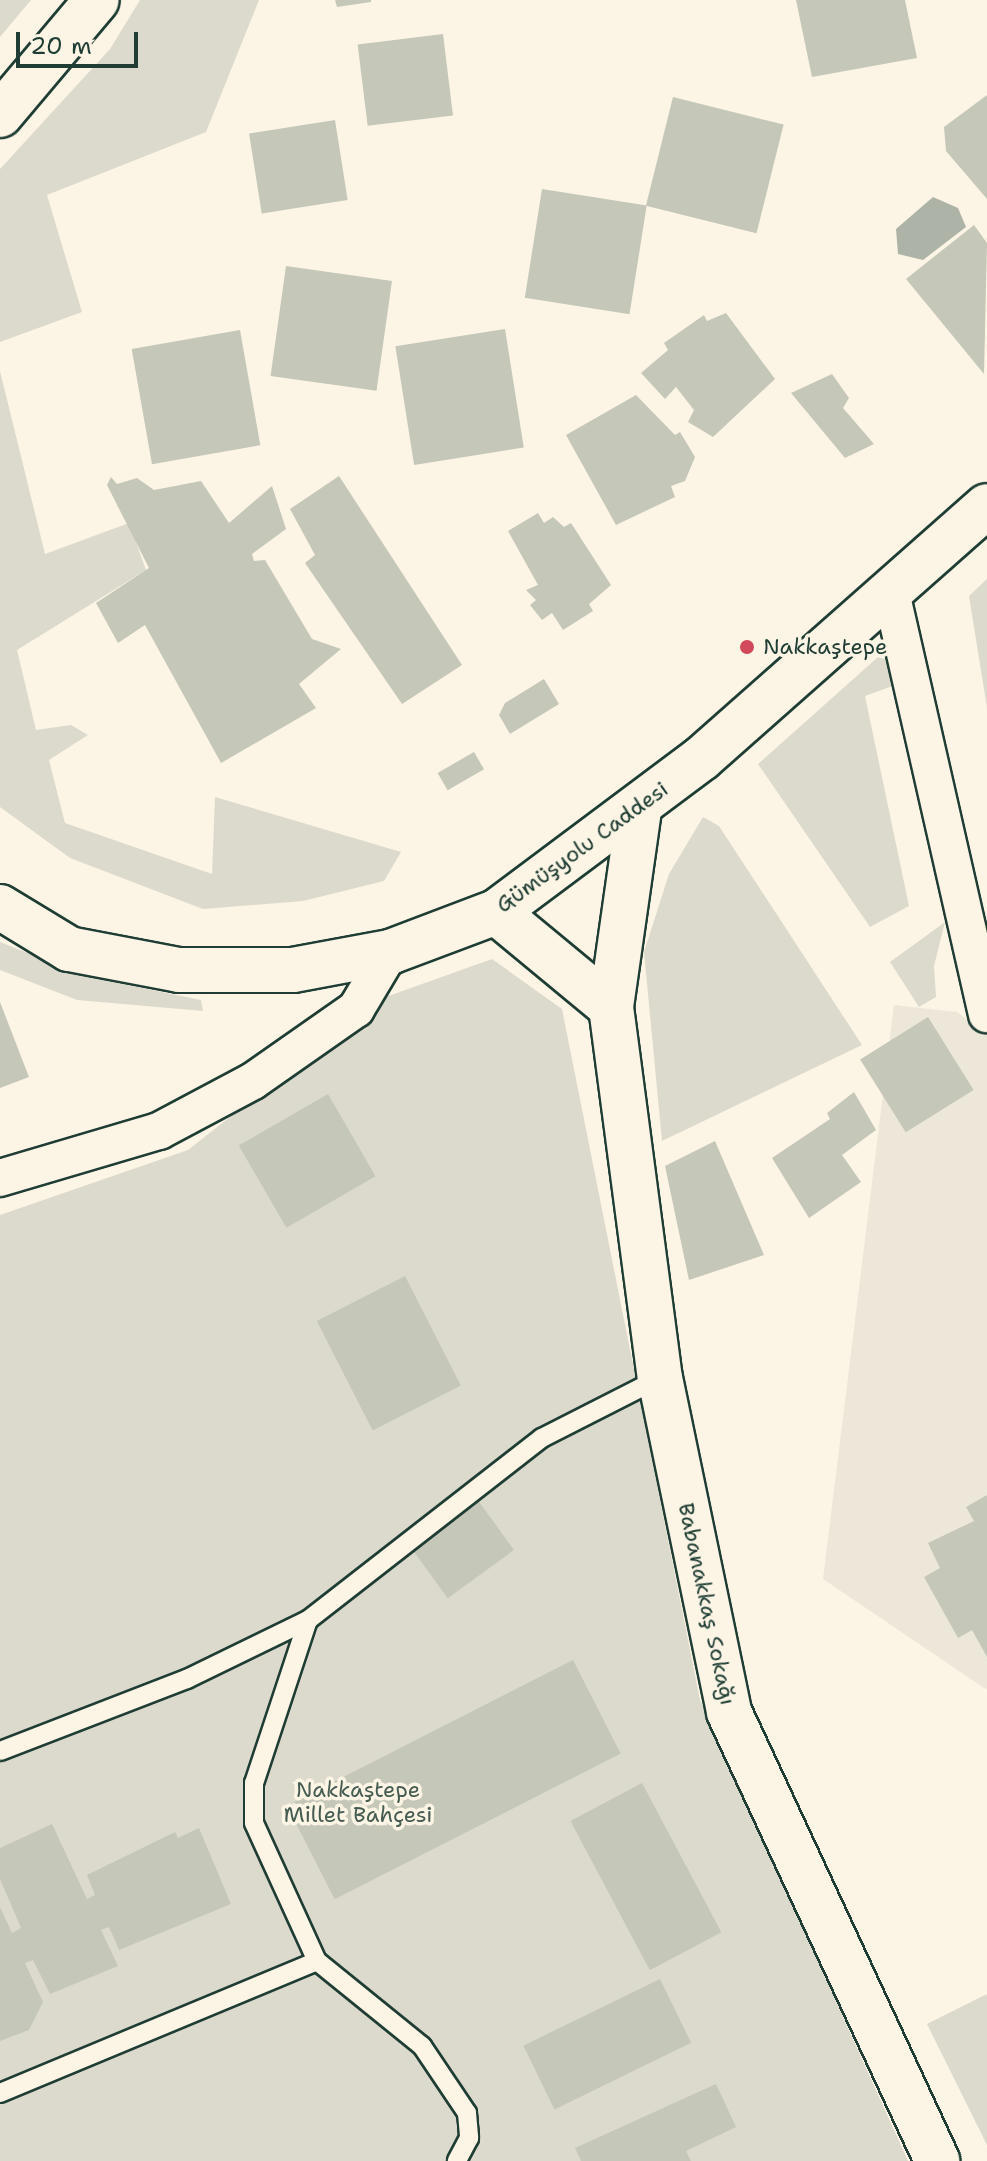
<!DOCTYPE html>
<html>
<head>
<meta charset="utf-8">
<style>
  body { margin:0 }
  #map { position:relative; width:987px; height:2161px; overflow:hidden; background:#fcf5e5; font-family:"Shantell Sans",sans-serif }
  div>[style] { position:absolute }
  .built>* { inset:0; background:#ece7d8 }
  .green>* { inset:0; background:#dcdacc }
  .water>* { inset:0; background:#aeb3a7 }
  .building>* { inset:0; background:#c5c7b9; transform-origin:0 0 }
  .roads { filter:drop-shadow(2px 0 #1f3d34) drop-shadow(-2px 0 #1f3d34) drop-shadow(0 2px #1f3d34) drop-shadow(0 -2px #1f3d34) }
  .lane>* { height:18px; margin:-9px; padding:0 9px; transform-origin:9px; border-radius:9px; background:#fcf5e5 }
  .street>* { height:36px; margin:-18px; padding:0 18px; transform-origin:18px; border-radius:18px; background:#fcf5e5 }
  .secondary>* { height:44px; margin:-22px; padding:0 22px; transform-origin:22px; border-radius:22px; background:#fcf5e5 }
  .dots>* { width:22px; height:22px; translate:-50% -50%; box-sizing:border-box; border:4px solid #fcf5e5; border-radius:50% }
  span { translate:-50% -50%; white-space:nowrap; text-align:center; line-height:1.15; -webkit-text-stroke:7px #fcf5e5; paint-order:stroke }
  .poi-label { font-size:22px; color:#1f3d34 }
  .left { translate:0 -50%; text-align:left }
  .street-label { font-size:22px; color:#1f3d34 }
  .park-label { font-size:22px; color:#455c52 }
  .scale { position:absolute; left:16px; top:32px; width:122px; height:36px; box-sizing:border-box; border:4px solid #1f3d34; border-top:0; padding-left:10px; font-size:24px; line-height:28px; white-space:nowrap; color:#1f3d34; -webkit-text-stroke:6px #fcf5e5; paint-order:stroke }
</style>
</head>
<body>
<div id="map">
  <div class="built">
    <div style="clip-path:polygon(894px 1005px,957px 1012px,987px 1034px,987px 1690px,823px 1579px)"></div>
  </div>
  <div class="green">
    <div style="clip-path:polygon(0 0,31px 0,0 37px)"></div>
    <div style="clip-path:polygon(140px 0,259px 0,206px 132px,47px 195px,82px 312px,0 342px,0 169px,110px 49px)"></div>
    <div style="clip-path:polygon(0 371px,45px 554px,129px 523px,146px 570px,17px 650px,36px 730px,71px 725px,88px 735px,49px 760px,65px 823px,212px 874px,215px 797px,401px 852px,384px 881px,303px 901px,203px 909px,70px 858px,0 807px)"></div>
    <div style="clip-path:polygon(987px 579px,987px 708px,969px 596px)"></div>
    <div style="clip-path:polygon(878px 657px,897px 663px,901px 683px,865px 696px,909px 906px,870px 927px,758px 764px)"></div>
    <div style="clip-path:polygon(703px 817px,719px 826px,862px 1045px,662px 1141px,644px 952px,669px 874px)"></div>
    <div style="clip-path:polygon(945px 922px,934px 966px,936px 997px,919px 1007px,890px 962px)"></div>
    <div style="clip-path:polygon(0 942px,88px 977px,201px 1000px,203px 1011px,77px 1000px,0 970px)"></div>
    <div style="clip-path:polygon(492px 959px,562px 1009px,700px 1700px,908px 2161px,0 2161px,0 1215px,188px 1150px,380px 999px)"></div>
    <div style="clip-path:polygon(987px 1994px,987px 2145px,927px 2024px)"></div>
  </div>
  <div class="water">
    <div style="clip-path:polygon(933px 197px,958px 208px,966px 227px,923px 260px,898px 254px,896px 229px)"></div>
  </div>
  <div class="building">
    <div style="clip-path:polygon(335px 0,371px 0,371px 2px,337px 7px)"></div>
    <div style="clip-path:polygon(796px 0,905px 0,917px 58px,812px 77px)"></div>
    <div style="left:443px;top:34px;width:82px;height:86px;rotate:83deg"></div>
    <div style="clip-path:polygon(987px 95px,987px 199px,946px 151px,944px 127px)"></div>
    <div style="left:673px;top:97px;width:114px;height:112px;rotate:14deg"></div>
    <div style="left:335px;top:120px;width:81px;height:87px;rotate:81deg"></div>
    <div style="left:542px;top:189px;width:106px;height:110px;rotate:9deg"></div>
    <div style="clip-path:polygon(974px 225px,987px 243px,984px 374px,906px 279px)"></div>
    <div style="left:286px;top:266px;width:107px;height:111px;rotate:8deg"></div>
    <div style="clip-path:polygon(726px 313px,775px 379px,713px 437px,688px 422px,694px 410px,676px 387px,665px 399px,641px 373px,668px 350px,664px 343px,704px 315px,707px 321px)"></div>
    <div style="left:505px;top:329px;width:120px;height:111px;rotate:81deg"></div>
    <div style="left:240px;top:330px;width:117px;height:110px;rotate:80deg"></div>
    <div style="clip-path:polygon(832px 374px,849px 398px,843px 408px,874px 444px,845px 458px,791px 393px)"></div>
    <div style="clip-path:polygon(636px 395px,675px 435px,680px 432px,695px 457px,685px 481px,671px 486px,675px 497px,616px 525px,566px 435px)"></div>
    <div style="clip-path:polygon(339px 476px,462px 665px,402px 704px,305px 563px,315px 555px,290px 509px)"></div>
    <div style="clip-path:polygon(111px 477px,117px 484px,137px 478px,154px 490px,201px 481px,229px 523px,272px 486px,286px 529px,252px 554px,254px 561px,265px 560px,312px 639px,341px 649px,299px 684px,316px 708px,221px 763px,145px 625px,118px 643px,96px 603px,149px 568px,107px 485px)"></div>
    <div style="clip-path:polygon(538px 513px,544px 523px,553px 517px,564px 527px,571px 523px,611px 585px,589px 604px,593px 611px,563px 630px,552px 613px,542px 620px,530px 605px,536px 600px,526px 590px,538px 585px,508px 531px)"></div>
    <div style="clip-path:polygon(544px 679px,559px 704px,510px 734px,499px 715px,505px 703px)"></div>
    <div style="left:474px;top:752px;width:20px;height:42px;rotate:60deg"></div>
    <div style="clip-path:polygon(0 1002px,29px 1077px,0 1088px)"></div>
    <div style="left:928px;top:1017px;width:86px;height:80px;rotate:58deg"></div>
    <div style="clip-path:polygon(854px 1092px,876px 1130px,842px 1155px,861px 1182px,809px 1218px,772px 1158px,830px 1119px,827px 1113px)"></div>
    <div style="left:328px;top:1094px;width:95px;height:103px;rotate:60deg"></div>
    <div style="clip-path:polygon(715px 1141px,764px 1255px,689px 1280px,665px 1166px)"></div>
    <div style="left:405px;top:1276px;width:123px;height:99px;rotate:63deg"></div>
    <div style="clip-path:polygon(987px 1495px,987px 1657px,972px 1630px,958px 1638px,924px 1577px,940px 1568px,928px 1543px,974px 1521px,966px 1507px)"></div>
    <div style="left:477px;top:1499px;width:63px;height:82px;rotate:54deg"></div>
    <div style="left:573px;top:1660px;width:105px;height:321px;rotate:63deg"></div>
    <div style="left:642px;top:1783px;width:169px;height:81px;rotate:62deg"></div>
    <div style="clip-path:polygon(52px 1824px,87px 1899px,95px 1895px,87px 1875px,175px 1832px,178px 1838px,199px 1828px,231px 1904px,119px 1950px,109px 1927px,101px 1930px,118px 1966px,50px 1994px,33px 1960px,25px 1963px,43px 2002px,29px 2030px,0 2041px,0 1907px,12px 1933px,21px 1928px,0 1879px,0 1848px)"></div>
    <div style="left:660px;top:1979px;width:71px;height:152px;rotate:64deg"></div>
    <div style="clip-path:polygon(716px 2084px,736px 2127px,686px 2151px,691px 2161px,581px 2161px,575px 2148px)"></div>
  </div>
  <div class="roads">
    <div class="lane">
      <div style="left:308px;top:1620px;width:172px;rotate:108.3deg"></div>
      <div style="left:254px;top:1783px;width:40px;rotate:90deg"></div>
      <div style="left:254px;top:1823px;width:152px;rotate:65.5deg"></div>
      <div style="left:317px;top:1961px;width:135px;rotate:39deg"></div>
      <div style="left:422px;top:2046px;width:81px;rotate:56.1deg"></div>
      <div style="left:467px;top:2113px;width:25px;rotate:85deg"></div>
      <div style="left:469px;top:2138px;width:26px;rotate:118deg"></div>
      <div style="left:0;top:1751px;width:200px;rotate:-21.1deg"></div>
      <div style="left:187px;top:1679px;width:135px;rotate:-26deg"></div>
      <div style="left:308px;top:1620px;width:296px;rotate:-37.9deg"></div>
      <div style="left:542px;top:1438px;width:132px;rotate:-27deg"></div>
      <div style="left:0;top:2093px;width:343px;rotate:-22.6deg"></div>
    </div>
    <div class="street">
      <div style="left:891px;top:592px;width:433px;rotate:77.2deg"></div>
      <div style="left:0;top:1178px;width:166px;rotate:-16.5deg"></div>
      <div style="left:159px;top:1131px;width:106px;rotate:-28deg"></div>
      <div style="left:253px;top:1081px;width:126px;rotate:-35deg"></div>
      <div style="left:356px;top:1009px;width:66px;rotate:-59.2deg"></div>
    </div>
    <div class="secondary">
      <div style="left:0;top:115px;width:150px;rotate:-49.9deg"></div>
      <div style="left:639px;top:810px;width:199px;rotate:98.1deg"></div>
      <div style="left:611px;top:1007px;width:374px;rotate:82.5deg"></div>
      <div style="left:660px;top:1378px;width:341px;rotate:78.3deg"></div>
      <div style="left:729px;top:1712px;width:495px;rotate:65.1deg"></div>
      <div style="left:0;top:907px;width:81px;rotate:31.3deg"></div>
      <div style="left:69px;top:949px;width:112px;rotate:10.8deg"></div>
      <div style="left:179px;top:970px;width:114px"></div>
      <div style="left:293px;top:970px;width:99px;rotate:-10.5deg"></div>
      <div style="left:390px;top:952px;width:113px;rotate:-20.7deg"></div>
      <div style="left:496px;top:912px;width:257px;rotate:-36.8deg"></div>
      <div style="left:702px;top:758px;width:380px;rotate:-41.5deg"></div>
      <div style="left:496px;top:912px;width:149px;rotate:39.6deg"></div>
    </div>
  </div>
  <div class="dots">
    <div style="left:747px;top:647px;background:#d1495b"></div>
  </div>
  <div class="poi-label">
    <span class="left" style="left:763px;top:647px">Nakkaştepe</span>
  </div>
  <div class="street-label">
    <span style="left:582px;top:847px;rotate:-36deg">Gümüşyolu Caddesi</span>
    <span style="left:707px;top:1604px;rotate:78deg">Babanakkaş Sokağı</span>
  </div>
  <div class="park-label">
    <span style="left:358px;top:1802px">Nakkaştepe<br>Millet Bahçesi</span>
  </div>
  <div class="scale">20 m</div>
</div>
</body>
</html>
